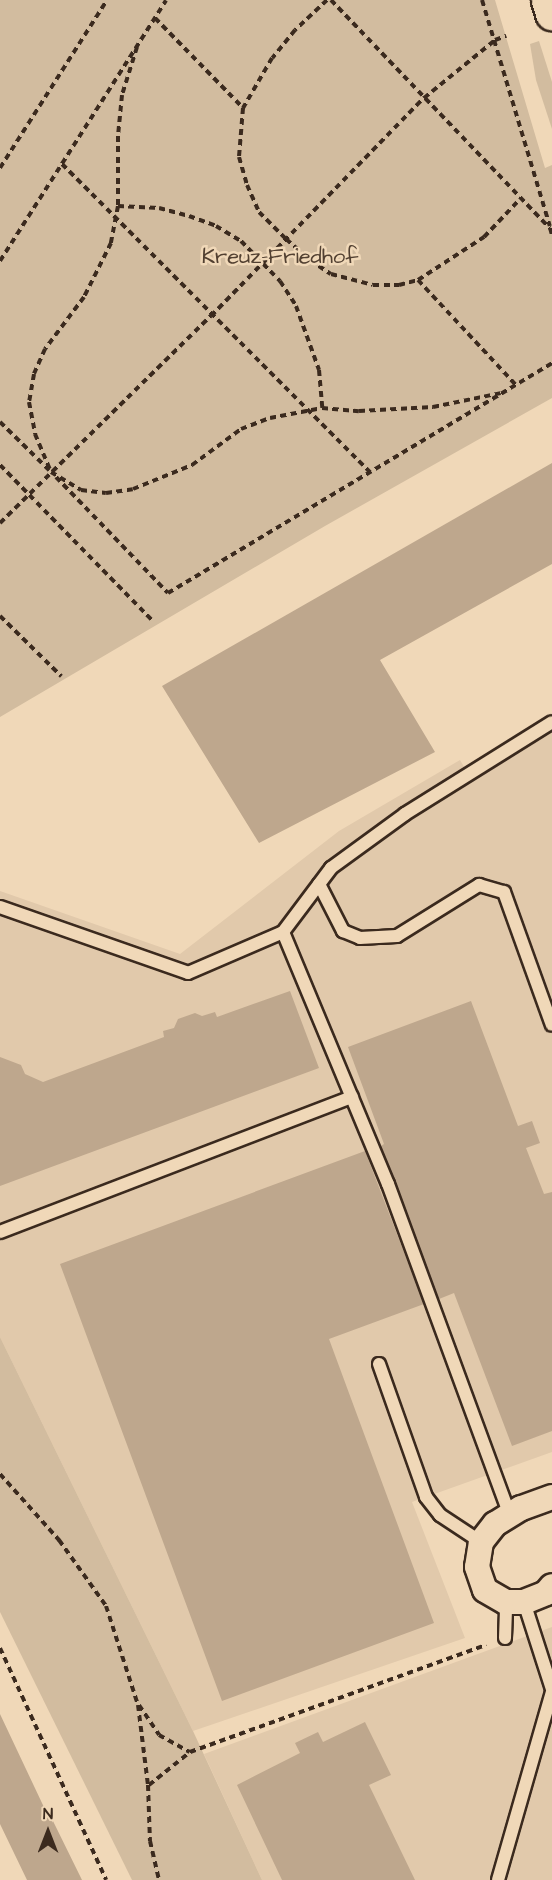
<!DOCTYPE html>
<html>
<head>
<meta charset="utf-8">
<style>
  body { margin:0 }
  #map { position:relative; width:552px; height:1880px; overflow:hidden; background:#f0d8b8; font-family:"Architects Daughter",sans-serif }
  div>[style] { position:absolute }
  .built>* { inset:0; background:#e1c9ab }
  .green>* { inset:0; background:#d2bc9f }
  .building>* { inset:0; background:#bea78d }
  .path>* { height:4px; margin-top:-2px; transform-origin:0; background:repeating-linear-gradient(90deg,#3b2a1e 0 6px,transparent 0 10.5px) }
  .roads { filter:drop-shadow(2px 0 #3b2a1e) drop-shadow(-2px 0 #3b2a1e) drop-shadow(0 2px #3b2a1e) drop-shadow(0 -2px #3b2a1e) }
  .lane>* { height:12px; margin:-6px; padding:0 6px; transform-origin:6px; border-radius:6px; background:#f0d8b8 }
  .street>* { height:24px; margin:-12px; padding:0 12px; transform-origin:12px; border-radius:12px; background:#f0d8b8 }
  .secondary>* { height:33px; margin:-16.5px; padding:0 16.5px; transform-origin:16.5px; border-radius:16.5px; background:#f0d8b8 }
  span { translate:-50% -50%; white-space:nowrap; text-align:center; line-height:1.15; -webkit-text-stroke:5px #f0d8b8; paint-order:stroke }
  .park-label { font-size:22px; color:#524031 }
  .north { position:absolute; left:18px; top:1802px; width:60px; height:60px; -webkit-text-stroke:4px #f0d8b8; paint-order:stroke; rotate:0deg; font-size:16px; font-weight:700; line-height:24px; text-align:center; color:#3b2a1e }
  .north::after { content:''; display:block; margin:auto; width:21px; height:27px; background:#3b2a1e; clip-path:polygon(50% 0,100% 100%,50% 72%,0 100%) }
</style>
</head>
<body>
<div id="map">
  <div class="built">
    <div style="clip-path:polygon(552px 727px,552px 1452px,412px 1502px,465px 1638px,193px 1731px,0 1337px,0 891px,180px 954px,339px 831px,460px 760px,470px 777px)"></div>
    <div style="clip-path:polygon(552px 1627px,552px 1880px,262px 1880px,204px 1754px)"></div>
  </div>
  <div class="green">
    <div style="clip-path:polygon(0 0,495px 0,545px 168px,552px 165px,552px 398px,325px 526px,0 717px)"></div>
    <div style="clip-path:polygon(539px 41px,552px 82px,552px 129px,536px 80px,530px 44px)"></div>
    <div style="clip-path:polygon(0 1337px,193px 1731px,262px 1880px,132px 1880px,0 1612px)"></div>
  </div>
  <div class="building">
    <div style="clip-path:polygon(552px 463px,552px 564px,380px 660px,435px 752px,259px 843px,162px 686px)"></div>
    <div style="clip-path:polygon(290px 991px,319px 1068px,0 1186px,0 1057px,21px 1065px,25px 1074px,43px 1082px,164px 1037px,163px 1031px,174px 1028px,178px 1019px,195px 1013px,202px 1016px,215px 1012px,217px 1017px)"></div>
    <div style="clip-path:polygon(471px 1001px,518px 1126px,532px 1121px,540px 1143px,526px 1148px,544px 1194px,552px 1192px,552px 1431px,512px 1446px,454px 1293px,439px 1299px,381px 1146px,384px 1144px,348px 1047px)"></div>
    <div style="clip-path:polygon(365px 1151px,424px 1304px,329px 1339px,434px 1623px,222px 1701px,60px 1264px)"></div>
    <div style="clip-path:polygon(0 1714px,50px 1820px,52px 1819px,82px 1880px,27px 1880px,0 1824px)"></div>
    <div style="clip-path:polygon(365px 1722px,391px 1775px,369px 1785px,415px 1880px,282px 1880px,237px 1785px,300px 1753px,295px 1743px,318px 1732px,323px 1742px)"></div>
  </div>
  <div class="path">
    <div style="left:327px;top:0;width:44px;rotate:136.8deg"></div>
    <div style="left:295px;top:30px;width:36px;rotate:129deg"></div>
    <div style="left:272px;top:58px;width:58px;rotate:120.1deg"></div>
    <div style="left:243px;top:108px;width:49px;rotate:94.7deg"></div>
    <div style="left:239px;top:157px;width:29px;rotate:74deg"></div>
    <div style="left:247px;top:185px;width:30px;rotate:66deg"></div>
    <div style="left:259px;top:212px;width:38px;rotate:45deg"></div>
    <div style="left:286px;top:239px;width:32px;rotate:41deg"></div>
    <div style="left:310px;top:260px;width:25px;rotate:34deg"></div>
    <div style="left:331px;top:274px;width:43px;rotate:14.7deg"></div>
    <div style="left:373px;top:285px;width:26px"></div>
    <div style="left:399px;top:285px;width:20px;rotate:-15deg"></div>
    <div style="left:418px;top:280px;width:79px;rotate:-33.1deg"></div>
    <div style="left:484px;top:237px;width:54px;rotate:-46.5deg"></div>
    <div style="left:331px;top:0;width:316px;rotate:46.2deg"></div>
    <div style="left:550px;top:228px;width:7px;rotate:74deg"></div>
    <div style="left:482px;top:0;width:236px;rotate:73.3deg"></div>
    <div style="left:155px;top:18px;width:126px;rotate:45.6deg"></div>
    <div style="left:137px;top:47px;width:50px;rotate:107.4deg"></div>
    <div style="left:122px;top:95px;width:41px;rotate:95.6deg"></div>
    <div style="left:118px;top:136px;width:70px;rotate:90deg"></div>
    <div style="left:118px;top:206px;width:38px;rotate:101deg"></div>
    <div style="left:111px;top:243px;width:60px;rotate:116.6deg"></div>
    <div style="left:84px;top:297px;width:65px;rotate:126.9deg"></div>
    <div style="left:45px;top:349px;width:27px;rotate:114deg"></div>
    <div style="left:34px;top:374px;width:28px;rotate:100deg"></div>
    <div style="left:29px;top:402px;width:33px;rotate:79deg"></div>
    <div style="left:35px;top:434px;width:41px;rotate:67.2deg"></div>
    <div style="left:51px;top:472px;width:35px;rotate:31deg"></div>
    <div style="left:81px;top:490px;width:25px;rotate:7deg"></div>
    <div style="left:106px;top:493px;width:27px;rotate:-8deg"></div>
    <div style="left:133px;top:489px;width:64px;rotate:-22.1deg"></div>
    <div style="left:192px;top:465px;width:61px;rotate:-36.3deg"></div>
    <div style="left:241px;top:429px;width:31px;rotate:-21deg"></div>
    <div style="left:270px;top:418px;width:53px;rotate:-10.9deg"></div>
    <div style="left:322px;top:408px;width:37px;rotate:5deg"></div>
    <div style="left:359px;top:411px;width:74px;rotate:-3.1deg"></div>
    <div style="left:433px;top:407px;width:69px;rotate:-11.6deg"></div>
    <div style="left:62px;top:164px;width:436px;rotate:45deg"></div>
    <div style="left:0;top:168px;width:199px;rotate:-57.5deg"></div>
    <div style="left:118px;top:206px;width:41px;rotate:2.8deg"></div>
    <div style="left:159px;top:208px;width:31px;rotate:15deg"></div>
    <div style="left:189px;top:216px;width:29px;rotate:20deg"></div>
    <div style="left:216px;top:226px;width:29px;rotate:31deg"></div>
    <div style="left:241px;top:241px;width:56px;rotate:45.7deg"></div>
    <div style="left:280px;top:281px;width:30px;rotate:57deg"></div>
    <div style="left:296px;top:306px;width:68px;rotate:70.2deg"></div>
    <div style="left:319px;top:370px;width:38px;rotate:85deg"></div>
    <div style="left:0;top:261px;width:309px;rotate:-57.5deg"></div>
    <div style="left:418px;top:280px;width:144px;rotate:47deg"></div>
    <div style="left:0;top:422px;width:69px;rotate:44.4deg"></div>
    <div style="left:0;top:465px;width:220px;rotate:45.6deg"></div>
    <div style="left:56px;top:477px;width:161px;rotate:46deg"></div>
    <div style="left:168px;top:593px;width:448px;rotate:-30.9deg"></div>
    <div style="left:0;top:523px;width:296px;rotate:-44.5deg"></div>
    <div style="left:211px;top:316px;width:305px;rotate:-45.7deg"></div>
    <div style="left:424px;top:98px;width:92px;rotate:-39.2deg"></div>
    <div style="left:495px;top:40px;width:12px;rotate:-20deg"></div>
    <div style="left:0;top:616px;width:86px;rotate:44.5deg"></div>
    <div style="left:0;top:1474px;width:89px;rotate:48.2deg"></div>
    <div style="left:59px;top:1540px;width:81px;rotate:54.5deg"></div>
    <div style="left:106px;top:1606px;width:104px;rotate:72.1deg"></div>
    <div style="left:138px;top:1705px;width:81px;rotate:82.9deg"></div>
    <div style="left:148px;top:1785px;width:56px;rotate:88deg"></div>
    <div style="left:150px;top:1841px;width:40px;rotate:77deg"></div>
    <div style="left:0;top:1648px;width:255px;rotate:65.4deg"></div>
    <div style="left:139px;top:1705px;width:36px;rotate:56deg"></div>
    <div style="left:159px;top:1735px;width:35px;rotate:29deg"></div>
    <div style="left:149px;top:1785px;width:53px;rotate:-38.8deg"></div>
    <div style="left:190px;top:1752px;width:315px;rotate:-19.9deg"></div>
  </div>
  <div class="roads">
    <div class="lane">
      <div style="left:319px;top:884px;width:53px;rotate:62.9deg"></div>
      <div style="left:343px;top:931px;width:18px;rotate:22deg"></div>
      <div style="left:360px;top:938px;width:37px;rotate:-3deg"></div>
      <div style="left:397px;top:936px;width:97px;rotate:-31.9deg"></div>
      <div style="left:479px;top:885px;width:26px;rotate:16deg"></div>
      <div style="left:504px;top:892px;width:141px;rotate:70.2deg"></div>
      <div style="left:0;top:907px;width:199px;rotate:19.3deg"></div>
      <div style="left:188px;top:973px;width:103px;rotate:-23.3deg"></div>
      <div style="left:283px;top:932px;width:273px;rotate:67.4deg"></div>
      <div style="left:388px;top:1184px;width:353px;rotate:69.8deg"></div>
      <div style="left:283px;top:932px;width:80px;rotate:-53.1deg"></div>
      <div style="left:331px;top:868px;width:92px;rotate:-36.1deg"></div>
      <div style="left:405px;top:814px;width:173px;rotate:-32deg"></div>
      <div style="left:0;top:1232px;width:377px;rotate:-21deg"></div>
      <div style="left:379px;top:1364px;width:141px;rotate:70.5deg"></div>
      <div style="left:426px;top:1497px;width:23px;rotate:52deg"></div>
      <div style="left:440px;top:1515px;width:49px;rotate:33.4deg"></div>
      <div style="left:524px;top:1602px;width:91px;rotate:72.2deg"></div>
      <div style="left:505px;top:1638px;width:36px;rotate:-88deg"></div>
      <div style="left:498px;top:1880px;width:196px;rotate:-74deg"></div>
    </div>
    <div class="street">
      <div style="left:552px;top:1497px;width:33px;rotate:160deg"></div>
      <div style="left:521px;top:1508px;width:31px;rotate:148deg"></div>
      <div style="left:495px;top:1524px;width:23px;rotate:128deg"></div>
      <div style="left:481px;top:1542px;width:25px;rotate:99deg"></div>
      <div style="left:477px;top:1567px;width:24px;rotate:71deg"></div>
      <div style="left:485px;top:1590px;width:24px;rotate:30deg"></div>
      <div style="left:506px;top:1602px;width:18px"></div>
      <div style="left:524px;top:1602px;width:24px;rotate:-22deg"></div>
      <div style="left:546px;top:1593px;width:9px;rotate:-49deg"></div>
    </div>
    <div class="secondary">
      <div style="left:548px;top:0;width:14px;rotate:73deg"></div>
    </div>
  </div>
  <div class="park-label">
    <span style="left:280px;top:257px">Kreuz-Friedhof</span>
  </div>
  <div class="north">N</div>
</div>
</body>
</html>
